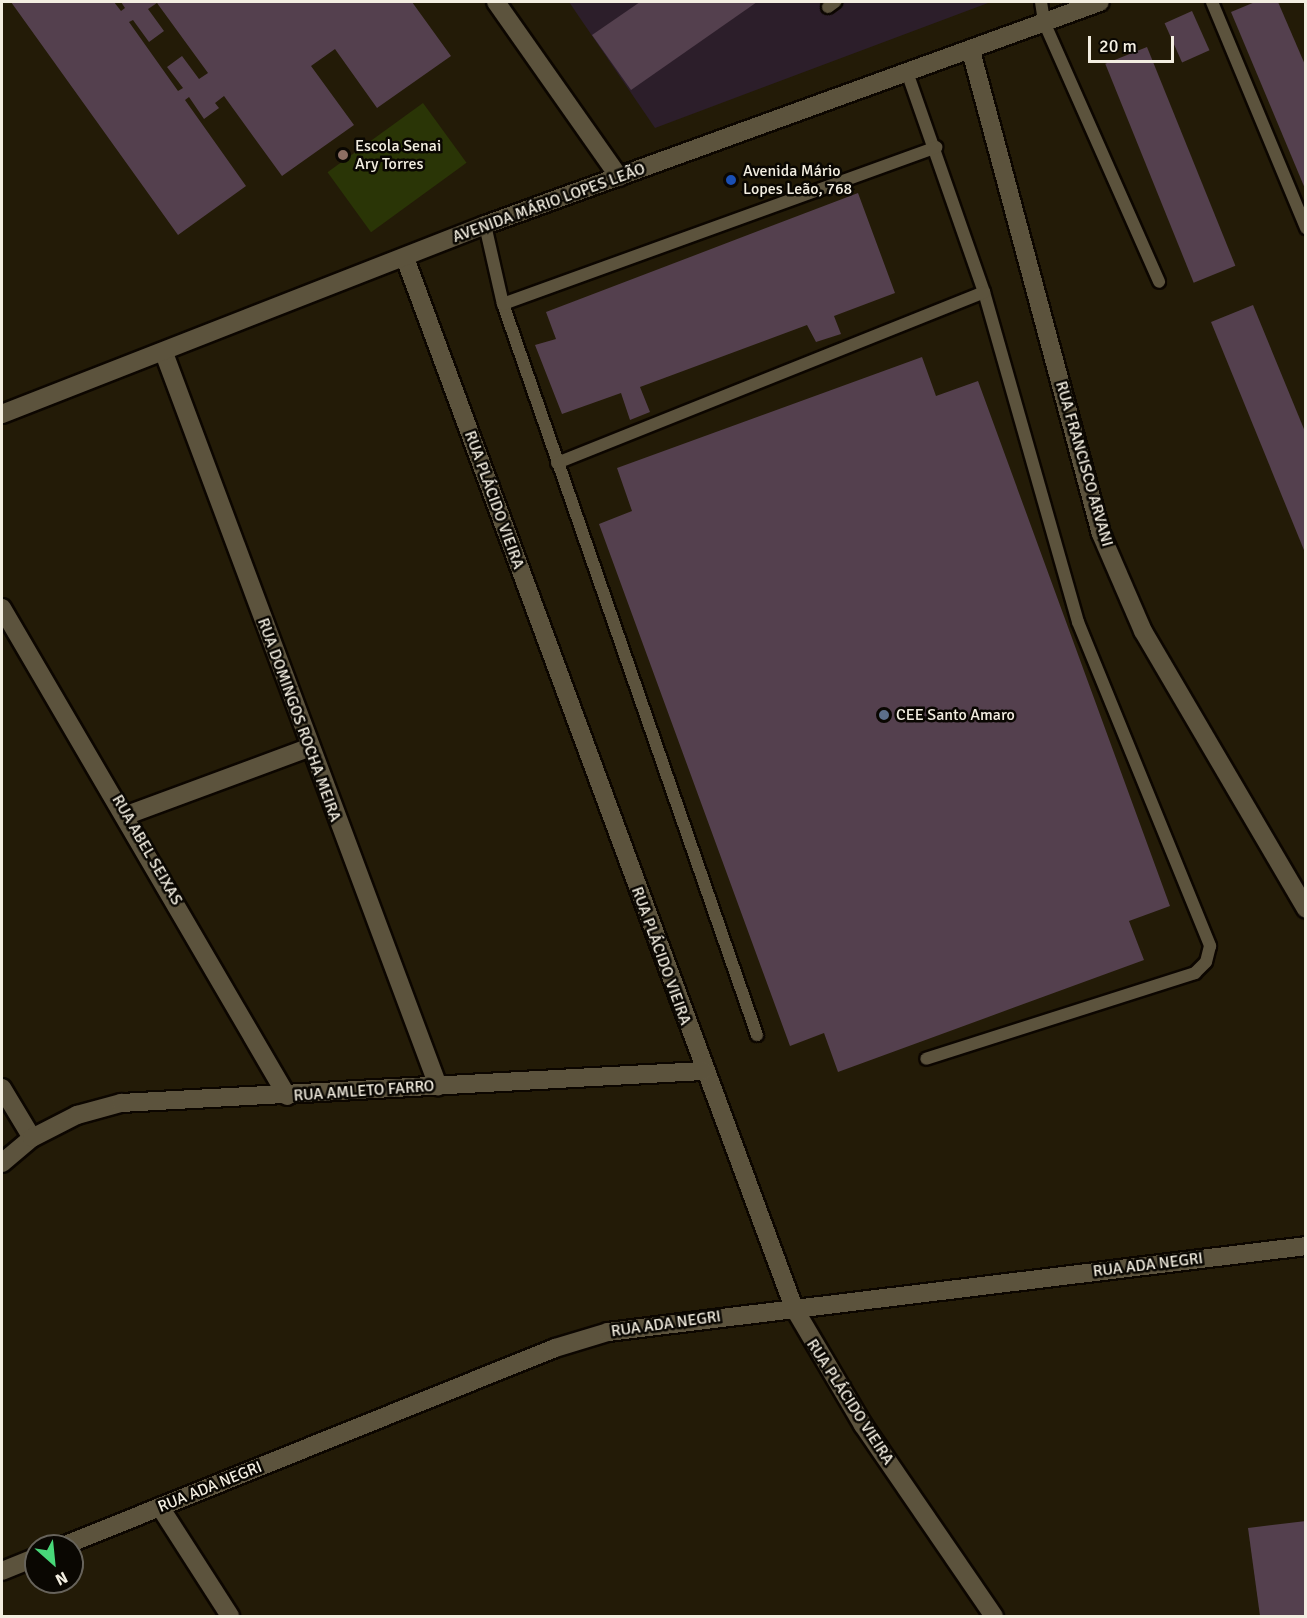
<!DOCTYPE html>
<html>
<head>
<meta charset="utf-8">
<style>
  body { margin:0 }
  #map { position:relative; width:1307px; height:1618px; overflow:hidden; background:#231b07; font-family:Signika,sans-serif }
  div>[style] { position:absolute }
  .commercial>* { inset:0; background:#2c1e2a }
  .green>* { inset:0; background:#2a3506; transform-origin:0 0 }
  .building>* { inset:0; background:#54404e; transform-origin:0 0 }
  .roads { filter:drop-shadow(2px 0 #0c0600) drop-shadow(-2px 0 #0c0600) drop-shadow(0 2px #0c0600) drop-shadow(0 -2px #0c0600) }
  .lane>* { height:12px; margin:-6px; padding:0 6px; transform-origin:6px; border-radius:6px; background:#5c533d }
  .street>* { height:18px; margin:-9px; padding:0 9px; transform-origin:9px; border-radius:9px; background:#5c533d }
  .secondary>* { height:18px; margin:-9px; padding:0 9px; transform-origin:9px; border-radius:9px; background:#5c533d }
  .dots>* { width:16px; height:16px; translate:-50% -50%; box-sizing:border-box; border:3px solid #0a0702; border-radius:50% }
  span { translate:-50% -50%; white-space:nowrap; text-align:center; line-height:1.15; -webkit-text-stroke:5px #0a0702; paint-order:stroke }
  .poi-label { font-size:16px; color:#f3eee1 }
  .left { translate:0 -50%; text-align:left }
  .street-label { font-size:16px; color:#f3eee1 }
  .frame { position:absolute; inset:0; border:3px solid #f3eee1; pointer-events:none }
  .north { position:absolute; left:24px; top:1534px; width:60px; height:60px; box-sizing:border-box; background:#0a0702; border:2px solid #67635b; border-radius:50%; rotate:153deg; font-size:16px; font-weight:700; line-height:24px; text-align:center; color:#f3eee1 }
  .north::after { content:''; display:block; margin:auto; width:21px; height:27px; background:#48d779; clip-path:polygon(50% 0,100% 100%,50% 72%,0 100%) }
  .scale { position:absolute; left:1088px; top:36px; width:86px; height:27px; box-sizing:border-box; border:3px solid #f3eee1; border-top:0; padding-left:8px; font-size:18px; line-height:21px; white-space:nowrap; color:#f3eee1; -webkit-text-stroke:4px #0a0702; paint-order:stroke }
</style>
</head>
<body>
<div id="map">
  <div class="commercial">
    <div style="clip-path:polygon(569px 2px,987px 2px,988px 3px,655px 128px)"></div>
  </div>
  <div class="green">
    <div style="left:423px;top:103px;width:74px;height:118px;rotate:54deg"></div>
  </div>
  <div class="building">
    <div style="clip-path:polygon(evenodd,11px 2px,114px 2px,121px 11px,125px 8px,121px 2px,412px 2px,451px 56px,377px 108px,335px 49px,311px 66px,354px 125px,282px 176px,224px 96px,215px 103px,219px 108px,204px 119px,189px 97px,185px 100px,246px 186px,178px 235px,11px 2px,157px 3px,208px 73px,199px 79px,182px 56px,167px 67px,183px 88px,178px 91px,129px 22px,133px 20px,149px 42px,164px 31px,148px 9px,157px 3px)"></div>
    <div style="clip-path:polygon(640px 2px,757px 2px,631px 90px,592px 35px)"></div>
    <div style="clip-path:polygon(1255px 2px,1278px 2px,1306px 67px,1306px 191px,1231px 12px)"></div>
    <div style="left:1192px;top:11px;width:43px;height:30px;rotate:66deg"></div>
    <div style="left:1147px;top:47px;width:236px;height:45px;rotate:68deg"></div>
    <div style="clip-path:polygon(858px 193px,895px 293px,834px 316px,841px 334px,816px 342px,807px 325px,640px 387px,650px 412px,630px 420px,621px 393px,562px 414px,535px 345px,556px 339px,546px 312px)"></div>
    <div style="clip-path:polygon(1253px 305px,1306px 434px,1306px 555px,1211px 322px)"></div>
    <div style="clip-path:polygon(922px 357px,936px 396px,978px 381px,1170px 906px,1129px 921px,1144px 960px,838px 1072px,824px 1033px,790px 1046px,599px 524px,632px 511px,617px 468px)"></div>
    <div style="clip-path:polygon(1306px 1521px,1306px 1615px,1260px 1616px,1248px 1528px)"></div>
  </div>
  <div class="roads">
    <div class="lane">
      <div style="left:1041px;top:2px;width:20px;rotate:81deg"></div>
      <div style="left:1044px;top:22px;width:284px;rotate:66.1deg"></div>
      <div style="left:1212px;top:2px;width:245px;rotate:67.4deg"></div>
      <div style="left:828px;top:7px;width:9px;rotate:-36deg"></div>
      <div style="left:908px;top:75px;width:230px;rotate:70.7deg"></div>
      <div style="left:984px;top:292px;width:343px;rotate:74.1deg"></div>
      <div style="left:1078px;top:622px;width:350px;rotate:67.8deg"></div>
      <div style="left:1210px;top:946px;width:16px;rotate:104deg"></div>
      <div style="left:1206px;top:962px;width:16px;rotate:135deg"></div>
      <div style="left:1195px;top:973px;width:282px;rotate:162.3deg"></div>
      <div style="left:485px;top:225px;width:81px;rotate:77.2deg"></div>
      <div style="left:503px;top:304px;width:774px;rotate:70.84deg"></div>
      <div style="left:503px;top:304px;width:461px;rotate:-19.9deg"></div>
      <div style="left:557px;top:463px;width:460px;rotate:-21.8deg"></div>
    </div>
    <div class="street">
      <div style="left:496px;top:2px;width:214px;rotate:54.9deg"></div>
      <div style="left:971px;top:51px;width:500px;rotate:74.94deg"></div>
      <div style="left:1101px;top:534px;width:106px;rotate:66.6deg"></div>
      <div style="left:1143px;top:631px;width:322px;rotate:59.6deg"></div>
      <div style="left:405px;top:258px;width:1120px;rotate:69.67deg"></div>
      <div style="left:794px;top:1308px;width:136px;rotate:59.5deg"></div>
      <div style="left:863px;top:1425px;width:232px;rotate:55.6deg"></div>
      <div style="left:164px;top:353px;width:783px;rotate:69.5deg"></div>
      <div style="left:2px;top:608px;width:565px;rotate:59.71deg"></div>
      <div style="left:127px;top:815px;width:193px;rotate:-20.3deg"></div>
      <div style="left:2px;top:1088px;width:58px;rotate:59deg"></div>
      <div style="left:2px;top:1163px;width:39px;rotate:-40deg"></div>
      <div style="left:32px;top:1138px;width:51px;rotate:-27.1deg"></div>
      <div style="left:77px;top:1115px;width:46px;rotate:-15.3deg"></div>
      <div style="left:121px;top:1103px;width:583px;rotate:-3.15deg"></div>
      <div style="left:160px;top:1507px;width:130px;rotate:57.3deg"></div>
      <div style="left:63px;top:1546px;width:530px;rotate:-21.92deg"></div>
      <div style="left:555px;top:1348px;width:55px;rotate:-16.8deg"></div>
      <div style="left:608px;top:1332px;width:703px;rotate:-7.02deg"></div>
      <div style="left:2px;top:1571px;width:37px;rotate:-22deg"></div>
    </div>
    <div class="secondary">
      <div style="left:2px;top:414px;width:519px;rotate:-21.37deg"></div>
      <div style="left:485px;top:225px;width:654px;rotate:-19.93deg"></div>
    </div>
  </div>
  <div class="dots">
    <div style="left:343px;top:155px;background:#8d6e63"></div>
    <div style="left:731px;top:180px;background:#1a4fb4"></div>
    <div style="left:884px;top:715px;background:#5c6f8a"></div>
  </div>
  <div class="poi-label">
    <span class="left" style="left:355px;top:155px">Escola Senai<br>Ary Torres</span>
    <span class="left" style="left:743px;top:180px">Avenida Mário<br>Lopes Leão, 768</span>
    <span class="left" style="left:896px;top:715px">CEE Santo Amaro</span>
  </div>
  <div class="street-label">
    <span style="left:549px;top:203px;rotate:-20deg">AVENIDA MÁRIO LOPES LEÃO</span>
    <span style="left:1084px;top:464px;rotate:74deg">RUA FRANCISCO ARVANI</span>
    <span style="left:494px;top:500px;rotate:70deg">RUA PLÁCIDO VIEIRA</span>
    <span style="left:299px;top:720px;rotate:70deg">RUA DOMINGOS ROCHA MEIRA</span>
    <span style="left:147px;top:850px;rotate:60deg">RUA ABEL SEIXAS</span>
    <span style="left:661px;top:956px;rotate:70deg">RUA PLÁCIDO VIEIRA</span>
    <span style="left:364px;top:1091px;rotate:-4deg">RUA AMLETO FARRO</span>
    <span style="left:1148px;top:1265px;rotate:-7deg">RUA ADA NEGRI</span>
    <span style="left:666px;top:1324px;rotate:-8deg">RUA ADA NEGRI</span>
    <span style="left:850px;top:1402px;rotate:57deg">RUA PLÁCIDO VIEIRA</span>
    <span style="left:210px;top:1487px;rotate:-22deg">RUA ADA NEGRI</span>
  </div>
  <div class="frame"></div>
  <div class="north">N</div>
  <div class="scale">20 m</div>
</div>
</body>
</html>
